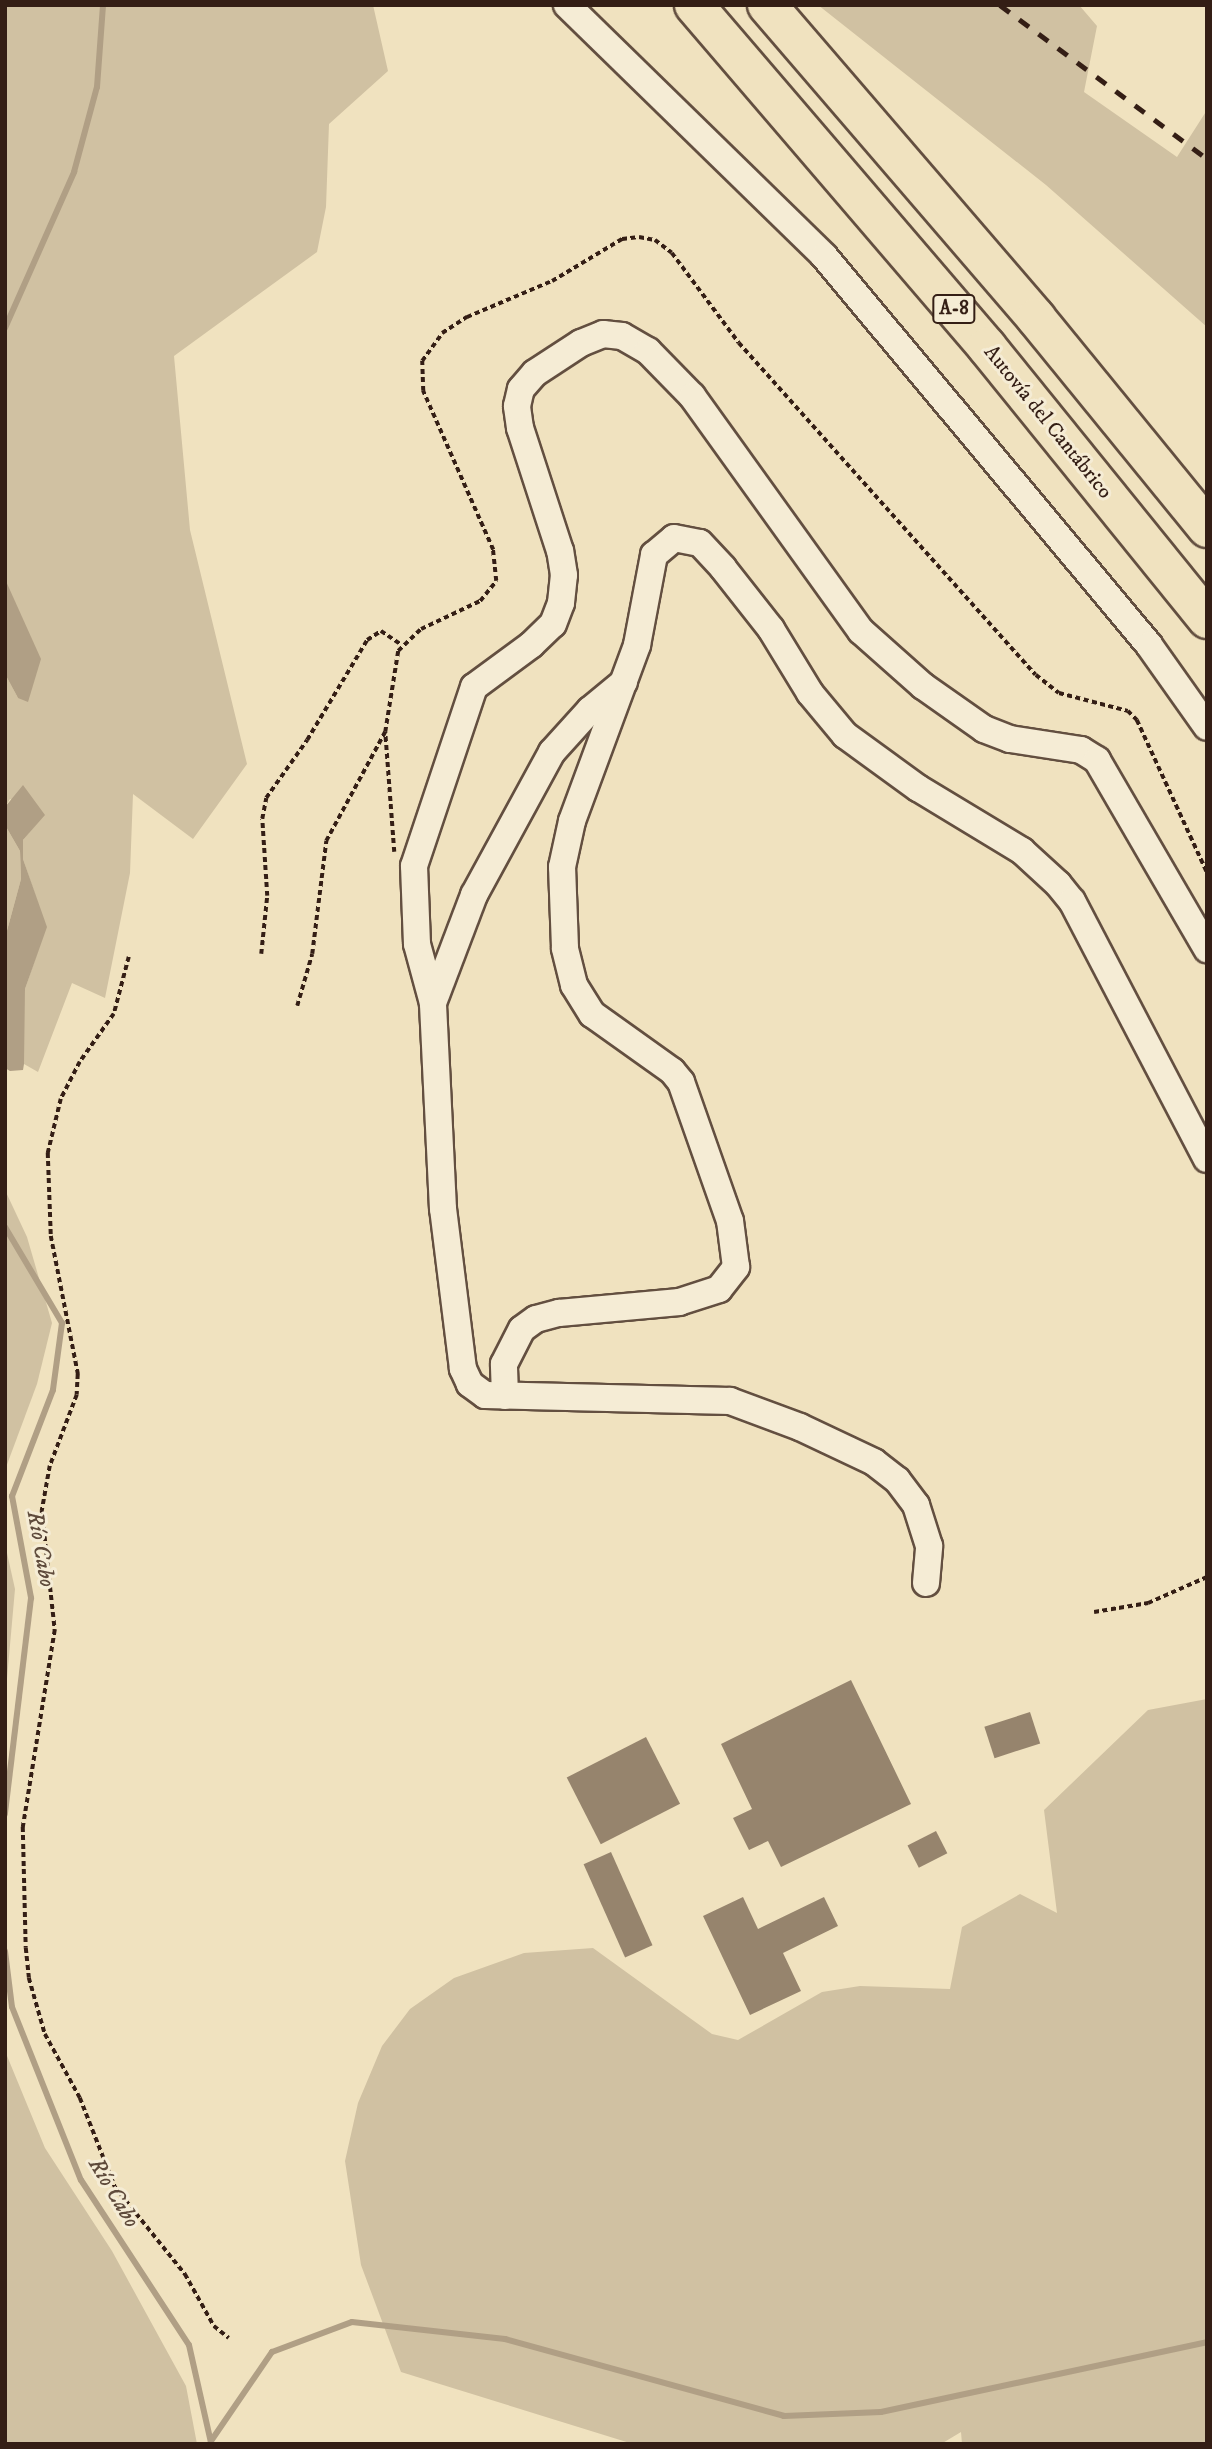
<!DOCTYPE html>
<html>
<head>
<meta charset="utf-8">
<style>
  body { margin:0 }
  #map { position:relative; width:1212px; height:2449px; overflow:hidden; background:#f0e2bf; font-family:"IM FELL DW Pica",serif }
  div>[style] { position:absolute }
  .green>* { inset:0; background:#d0c1a2 }
  .water>* { inset:0; background:#b09f85 }
  .stream>* { height:6px; margin:-3px; padding:0 3px; transform-origin:3px; border-radius:3px; background:#b09f85 }
  .building>* { inset:0; background:#96846d; transform-origin:0 0 }
  .path>* { height:3.5px; margin-top:-1.75px; transform-origin:0; background:repeating-linear-gradient(90deg,#341e15 0 5px,transparent 0 8.5px) }
  .roads { filter:drop-shadow(2px 0 #634f40) drop-shadow(-2px 0 #634f40) drop-shadow(0 2px #634f40) drop-shadow(0 -2px #634f40) }
  .minor>* { height:26px; margin:-13px; padding:0 13px; transform-origin:13px; border-radius:13px; background:#f5ecd5 }
  .highway>* { height:38px; margin:-19px; padding:0 19px; transform-origin:19px; border-radius:19px; background:#f0e2bf }
  .rail>* { height:5px; margin-top:-2.5px; transform-origin:0; background:repeating-linear-gradient(90deg,#341e15 0 12px,transparent 0 24px) }
  span { translate:-50% -50%; white-space:nowrap; text-align:center; line-height:1.15; -webkit-text-stroke:6px #f5ecd5; paint-order:stroke }
  .shield-label span { padding:2px 5px; background:#f5ecd5; border:2px solid; border-radius:5px; -webkit-text-stroke-width:0 }
  .shield-label { font-size:19px; color:#341e15; font-weight:700 }
  .street-label { font-size:21px; color:#341e15 }
  .water-label { font-size:23px; color:#5f4b3c; font-style:italic }
  .frame { position:absolute; inset:0; border:7px solid #341e15; pointer-events:none }
</style>
</head>
<body>
<div id="map">
  <div class="green">
    <div style="clip-path:polygon(5px 5px,373px 5px,388px 71px,329px 124px,326px 207px,317px 252px,174px 356px,190px 530px,247px 764px,193px 839px,133px 794px,130px 873px,105px 998px,72px 983px,38px 1072px,24px 1064px,21px 1037px,25px 989px,46px 927px,23px 859px,23px 840px,44px 815px,10px 799px,5px 807px,5px 674px,18px 698px,5px 579px)"></div>
    <div style="clip-path:polygon(818px 5px,1079px 5px,1097px 26px,1084px 92px,1177px 157px,1207px 110px,1207px 327px,1046px 185px)"></div>
    <div style="clip-path:polygon(5px 825px,20px 851px,21px 879px,5px 938px)"></div>
    <div style="clip-path:polygon(5px 1190px,27px 1237px,52px 1323px,37px 1384px,5px 1470px)"></div>
    <div style="clip-path:polygon(5px 1544px,15px 1589px,5px 1701px)"></div>
    <div style="clip-path:polygon(1207px 1699px,1207px 2444px,962px 2444px,961px 2432px,941px 2444px,633px 2444px,401px 2372px,361px 2265px,345px 2161px,358px 2103px,382px 2046px,410px 2009px,454px 1978px,524px 1953px,593px 1948px,712px 2034px,738px 2040px,822px 1992px,860px 1986px,950px 1989px,962px 1927px,1020px 1894px,1057px 1913px,1044px 1810px,1148px 1710px)"></div>
    <div style="clip-path:polygon(5px 2051px,45px 2148px,112px 2251px,186px 2386px,197px 2444px,5px 2444px)"></div>
  </div>
  <div class="water">
    <div style="clip-path:polygon(5px 579px,41px 659px,28px 702px,18px 698px,5px 674px)"></div>
    <div style="clip-path:polygon(23px 785px,45px 815px,23px 840px,23px 859px,47px 927px,25px 989px,24px 1064px,23px 1070px,10px 1071px,5px 1068px,5px 938px,21px 879px,20px 851px,5px 825px,5px 807px)"></div>
  </div>
  <div class="stream">
    <div style="left:5px;top:328px;width:171px;rotate:-66.1deg"></div>
    <div style="left:74px;top:172px;width:88px;rotate:-74.9deg"></div>
    <div style="left:97px;top:87px;width:82px;rotate:-85.8deg"></div>
    <div style="left:5px;top:1227px;width:112px;rotate:59.3deg"></div>
    <div style="left:62px;top:1323px;width:68px;rotate:97.7deg"></div>
    <div style="left:53px;top:1390px;width:114px;rotate:111.1deg"></div>
    <div style="left:12px;top:1496px;width:104px;rotate:79.4deg"></div>
    <div style="left:31px;top:1598px;width:218px;rotate:96.9deg"></div>
    <div style="left:5px;top:1951px;width:56px;rotate:82.9deg"></div>
    <div style="left:12px;top:2007px;width:186px;rotate:68.3deg"></div>
    <div style="left:81px;top:2180px;width:197px;rotate:56.8deg"></div>
    <div style="left:189px;top:2345px;width:100px;rotate:77.3deg"></div>
    <div style="left:211px;top:2441px;width:108px;rotate:-55.6deg"></div>
    <div style="left:272px;top:2352px;width:85px;rotate:-20.6deg"></div>
    <div style="left:352px;top:2322px;width:154px;rotate:6.3deg"></div>
    <div style="left:505px;top:2339px;width:289px;rotate:15.4deg"></div>
    <div style="left:784px;top:2416px;width:97px;rotate:-2.4deg"></div>
    <div style="left:881px;top:2412px;width:333px;rotate:-12.1deg"></div>
  </div>
  <div class="building">
    <div style="clip-path:polygon(851px 1680px,911px 1804px,781px 1867px,768px 1841px,749px 1850px,733px 1818px,752px 1809px,721px 1744px)"></div>
    <div style="left:1030px;top:1712px;width:33px;height:48px;rotate:72deg"></div>
    <div style="left:646px;top:1737px;width:75px;height:89px;rotate:63deg"></div>
    <div style="left:936px;top:1831px;width:25px;height:32px;rotate:63deg"></div>
    <div style="left:611px;top:1852px;width:102px;height:30px;rotate:66deg"></div>
    <div style="clip-path:polygon(743px 1897px,758px 1929px,824px 1897px,838px 1926px,783px 1953px,801px 1991px,750px 2015px,703px 1916px)"></div>
  </div>
  <div class="path">
    <div style="left:394px;top:852px;width:120px;rotate:-94.3deg"></div>
    <div style="left:385px;top:732px;width:82px;rotate:-80.9deg"></div>
    <div style="left:398px;top:651px;width:32px;rotate:-44deg"></div>
    <div style="left:421px;top:629px;width:65px;rotate:-25.4deg"></div>
    <div style="left:480px;top:601px;width:26px;rotate:-51deg"></div>
    <div style="left:496px;top:581px;width:31px;rotate:-96deg"></div>
    <div style="left:493px;top:550px;width:174px;rotate:-113.8deg"></div>
    <div style="left:423px;top:391px;width:30px;rotate:-92deg"></div>
    <div style="left:422px;top:361px;width:34px;rotate:-54deg"></div>
    <div style="left:442px;top:333px;width:30px;rotate:-33deg"></div>
    <div style="left:467px;top:317px;width:92px;rotate:-23deg"></div>
    <div style="left:552px;top:281px;width:82px;rotate:-31deg"></div>
    <div style="left:622px;top:239px;width:17px;rotate:-7deg"></div>
    <div style="left:639px;top:237px;width:16px;rotate:11deg"></div>
    <div style="left:655px;top:240px;width:21px;rotate:37deg"></div>
    <div style="left:672px;top:253px;width:112px;rotate:53.3deg"></div>
    <div style="left:739px;top:343px;width:445px;rotate:48.2deg"></div>
    <div style="left:1036px;top:675px;width:29px;rotate:38deg"></div>
    <div style="left:1059px;top:693px;width:71px;rotate:14.6deg"></div>
    <div style="left:1128px;top:711px;width:13px;rotate:45deg"></div>
    <div style="left:1137px;top:720px;width:167px;rotate:65.3deg"></div>
    <div style="left:261px;top:954px;width:58px;rotate:-84.1deg"></div>
    <div style="left:267px;top:896px;width:77px;rotate:-93.7deg"></div>
    <div style="left:262px;top:819px;width:21px;rotate:-79deg"></div>
    <div style="left:266px;top:798px;width:71px;rotate:-54.7deg"></div>
    <div style="left:307px;top:740px;width:117px;rotate:-59deg"></div>
    <div style="left:367px;top:640px;width:17px;rotate:-33deg"></div>
    <div style="left:381px;top:631px;width:25px;rotate:34deg"></div>
    <div style="left:129px;top:957px;width:59px;rotate:104.7deg"></div>
    <div style="left:114px;top:1014px;width:59px;rotate:125.3deg"></div>
    <div style="left:80px;top:1062px;width:42px;rotate:117.2deg"></div>
    <div style="left:61px;top:1099px;width:56px;rotate:103.5deg"></div>
    <div style="left:48px;top:1153px;width:83px;rotate:87.9deg"></div>
    <div style="left:51px;top:1236px;width:141px;rotate:78.9deg"></div>
    <div style="left:78px;top:1374px;width:21px;rotate:93deg"></div>
    <div style="left:77px;top:1395px;width:76px;rotate:110.8deg"></div>
    <div style="left:50px;top:1466px;width:46px;rotate:100.1deg"></div>
    <div style="left:42px;top:1511px;width:120px;rotate:83.8deg"></div>
    <div style="left:55px;top:1630px;width:200px;rotate:99.2deg"></div>
    <div style="left:23px;top:1827px;width:121px;rotate:88.6deg"></div>
    <div style="left:26px;top:1948px;width:30px;rotate:84deg"></div>
    <div style="left:29px;top:1978px;width:58px;rotate:74.1deg"></div>
    <div style="left:45px;top:2034px;width:73px;rotate:61.3deg"></div>
    <div style="left:80px;top:2098px;width:96px;rotate:68.5deg"></div>
    <div style="left:115px;top:2187px;width:112px;rotate:51.2deg"></div>
    <div style="left:185px;top:2274px;width:60px;rotate:60.9deg"></div>
    <div style="left:214px;top:2326px;width:19px;rotate:39deg"></div>
    <div style="left:297px;top:1006px;width:54px;rotate:-73.9deg"></div>
    <div style="left:312px;top:954px;width:114px;rotate:-82.9deg"></div>
    <div style="left:326px;top:841px;width:124px;rotate:-61.6deg"></div>
    <div style="left:1094px;top:1612px;width:55px;rotate:-9.5deg"></div>
    <div style="left:1148px;top:1603px;width:64px;rotate:-23.8deg"></div>
  </div>
  <div class="roads">
    <div class="minor">
      <div style="left:567px;top:5px;width:359px;rotate:44.3deg"></div>
      <div style="left:824px;top:256px;width:507px;rotate:50.12deg"></div>
      <div style="left:1149px;top:645px;width:100px;rotate:54.7deg"></div>
      <div style="left:433px;top:1003px;width:116px;rotate:-69.2deg"></div>
      <div style="left:474px;top:895px;width:163px;rotate:-61.4deg"></div>
      <div style="left:552px;top:752px;width:57px;rotate:-47.9deg"></div>
      <div style="left:590px;top:710px;width:44px;rotate:-39.5deg"></div>
      <div style="left:505px;top:1396px;width:32px;rotate:-92deg"></div>
      <div style="left:504px;top:1364px;width:39px;rotate:-63deg"></div>
      <div style="left:522px;top:1329px;width:17px;rotate:-36deg"></div>
      <div style="left:536px;top:1319px;width:24px;rotate:-15deg"></div>
      <div style="left:559px;top:1313px;width:121px;rotate:-5.2deg"></div>
      <div style="left:679px;top:1302px;width:42px;rotate:-18deg"></div>
      <div style="left:719px;top:1289px;width:28px;rotate:-52deg"></div>
      <div style="left:736px;top:1267px;width:46px;rotate:-97.4deg"></div>
      <div style="left:730px;top:1221px;width:147px;rotate:-109.4deg"></div>
      <div style="left:681px;top:1082px;width:14px;rotate:-129deg"></div>
      <div style="left:672px;top:1071px;width:98px;rotate:-144.5deg"></div>
      <div style="left:592px;top:1014px;width:34px;rotate:-122deg"></div>
      <div style="left:574px;top:985px;width:38px;rotate:-104deg"></div>
      <div style="left:565px;top:948px;width:81px;rotate:-92.1deg"></div>
      <div style="left:562px;top:867px;width:47px;rotate:-77.7deg"></div>
      <div style="left:572px;top:821px;width:188px;rotate:-69.7deg"></div>
      <div style="left:637px;top:645px;width:92px;rotate:-79.3deg"></div>
      <div style="left:654px;top:555px;width:26px;rotate:-40deg"></div>
      <div style="left:674px;top:538px;width:26px;rotate:11deg"></div>
      <div style="left:700px;top:543px;width:34px;rotate:47deg"></div>
      <div style="left:723px;top:568px;width:78px;rotate:51.8deg"></div>
      <div style="left:771px;top:629px;width:75px;rotate:58.6deg"></div>
      <div style="left:810px;top:693px;width:55px;rotate:50.2deg"></div>
      <div style="left:845px;top:735px;width:90px;rotate:36deg"></div>
      <div style="left:918px;top:788px;width:122px;rotate:31.2deg"></div>
      <div style="left:1022px;top:851px;width:49px;rotate:42.5deg"></div>
      <div style="left:1058px;top:884px;width:22px;rotate:51deg"></div>
      <div style="left:1072px;top:901px;width:291px;rotate:62.4deg"></div>
      <div style="left:926px;top:1583px;width:37px;rotate:-85deg"></div>
      <div style="left:929px;top:1546px;width:43px;rotate:-107.6deg"></div>
      <div style="left:916px;top:1505px;width:31px;rotate:-127deg"></div>
      <div style="left:897px;top:1480px;width:29px;rotate:-142deg"></div>
      <div style="left:874px;top:1462px;width:82px;rotate:-154.7deg"></div>
      <div style="left:800px;top:1427px;width:75px;rotate:-159.6deg"></div>
      <div style="left:730px;top:1401px;width:245px;rotate:-178.6deg"></div>
      <div style="left:485px;top:1395px;width:19px;rotate:-144deg"></div>
      <div style="left:470px;top:1384px;width:17px;rotate:-115deg"></div>
      <div style="left:463px;top:1369px;width:161px;rotate:-97.1deg"></div>
      <div style="left:443px;top:1209px;width:206px;rotate:-92.8deg"></div>
      <div style="left:433px;top:1003px;width:61px;rotate:-105.2deg"></div>
      <div style="left:417px;top:944px;width:78px;rotate:-92.2deg"></div>
      <div style="left:414px;top:866px;width:189px;rotate:-71.5deg"></div>
      <div style="left:474px;top:687px;width:71px;rotate:-36.4deg"></div>
      <div style="left:531px;top:645px;width:30px;rotate:-44deg"></div>
      <div style="left:553px;top:624px;width:22px;rotate:-69deg"></div>
      <div style="left:561px;top:603px;width:28px;rotate:-84deg"></div>
      <div style="left:564px;top:575px;width:24px;rotate:-99deg"></div>
      <div style="left:560px;top:551px;width:129px;rotate:-108deg"></div>
      <div style="left:520px;top:428px;width:22px;rotate:-98deg"></div>
      <div style="left:517px;top:406px;width:17px;rotate:-77deg"></div>
      <div style="left:521px;top:389px;width:21px;rotate:-49deg"></div>
      <div style="left:535px;top:373px;width:55px;rotate:-33.1deg"></div>
      <div style="left:581px;top:343px;width:24px;rotate:-22deg"></div>
      <div style="left:603px;top:334px;width:19px;rotate:6deg"></div>
      <div style="left:622px;top:336px;width:30px;rotate:30deg"></div>
      <div style="left:648px;top:351px;width:63px;rotate:45.6deg"></div>
      <div style="left:692px;top:396px;width:289px;rotate:54.3deg"></div>
      <div style="left:861px;top:631px;width:83px;rotate:41.6deg"></div>
      <div style="left:923px;top:686px;width:75px;rotate:35.2deg"></div>
      <div style="left:984px;top:729px;width:28px;rotate:21deg"></div>
      <div style="left:1010px;top:739px;width:72px;rotate:8.8deg"></div>
      <div style="left:1081px;top:750px;width:19px;rotate:32deg"></div>
      <div style="left:1097px;top:760px;width:219px;rotate:59.8deg"></div>
    </div>
    <div class="highway">
      <div style="left:694px;top:5px;width:450px;rotate:49.4deg"></div>
      <div style="left:987px;top:347px;width:350px;rotate:51deg"></div>
      <div style="left:767px;top:5px;width:413px;rotate:49.3deg"></div>
      <div style="left:1036px;top:318px;width:271px;rotate:50.8deg"></div>
    </div>
  </div>
  <div class="rail">
    <div style="left:1000px;top:5px;width:258px;rotate:36.6deg"></div>
  </div>
  <div class="shield-label">
    <span style="left:954px;top:309px">A-8</span>
  </div>
  <div class="street-label">
    <span style="left:1048px;top:422px;rotate:51deg">Autovía del Cantábrico</span>
  </div>
  <div class="water-label">
    <span style="left:40px;top:1549px;rotate:80deg">Río Cabo</span>
    <span style="left:113px;top:2193px;rotate:59deg">Río Cabo</span>
  </div>
  <div class="frame"></div>
</div>
</body>
</html>
